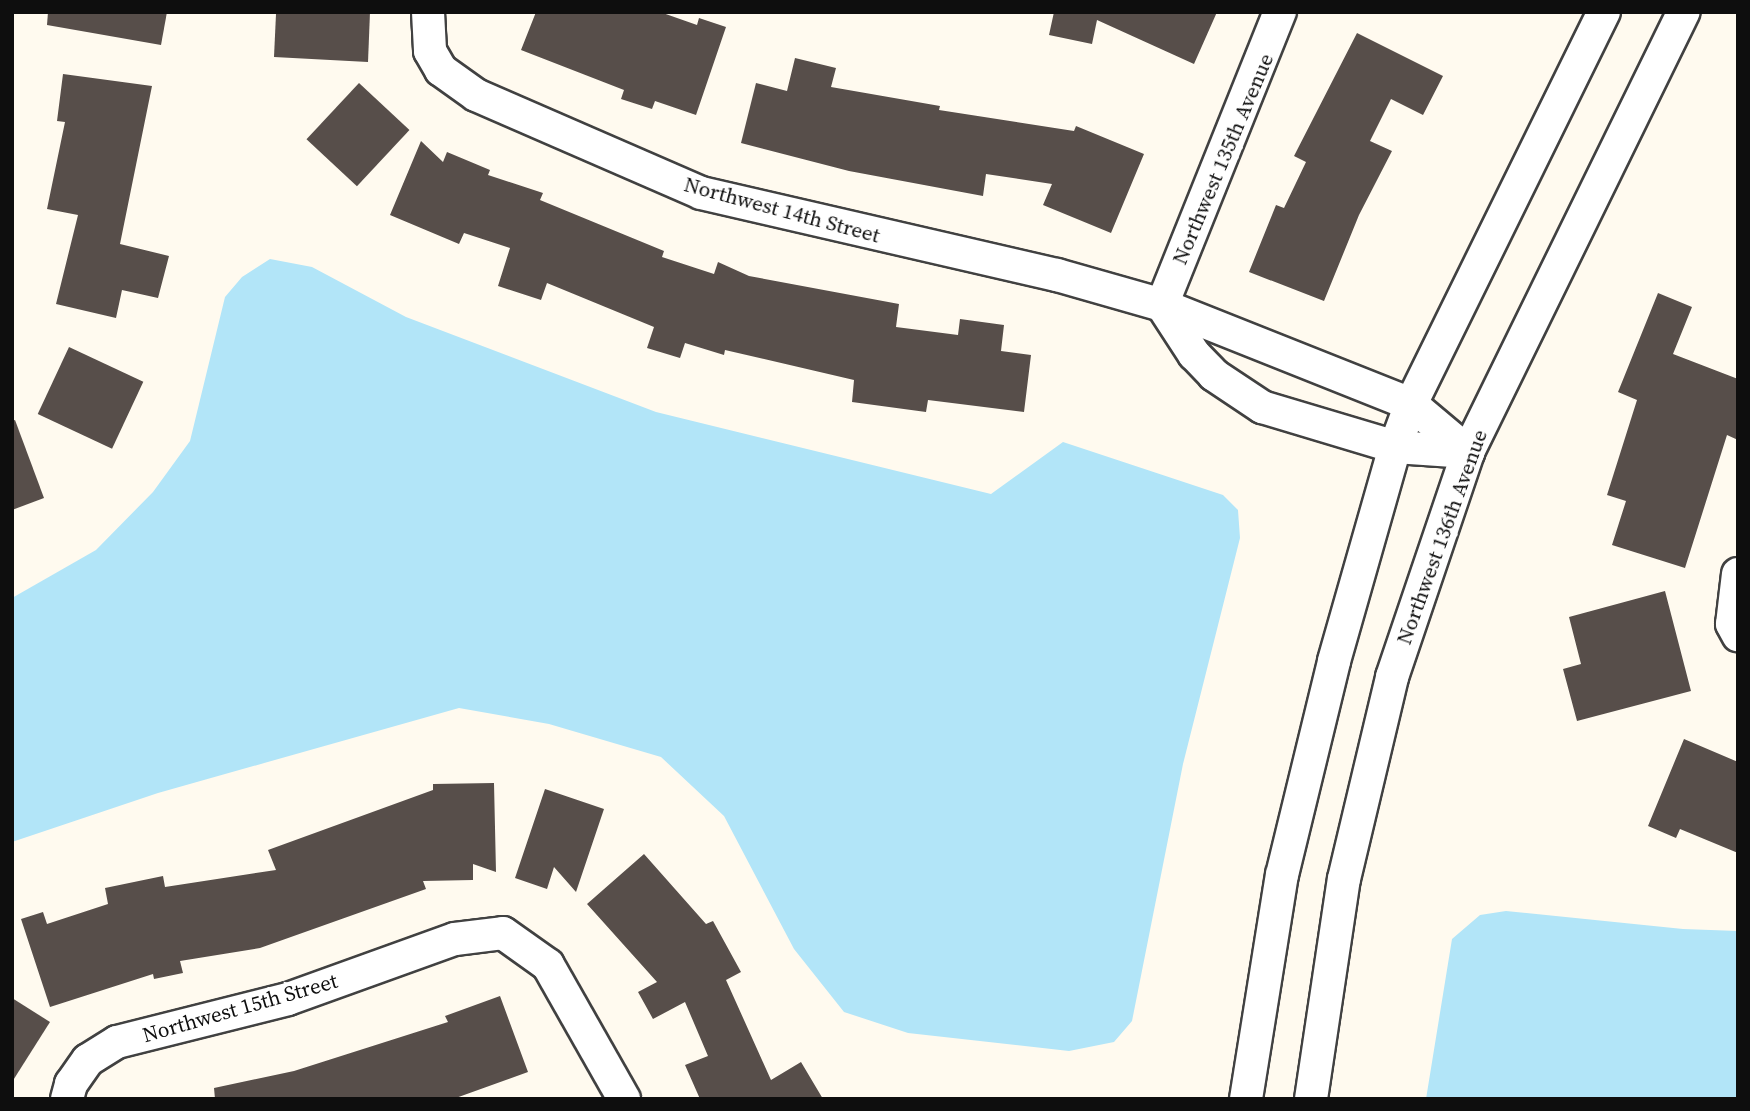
<!DOCTYPE html>
<html>
<head>
<meta charset="utf-8">
<style>
  body { margin:0 }
  #map { position:relative; width:1750px; height:1111px; overflow:hidden; background:#fffaef; font-family:"Source Serif 4",serif }
  div>[style] { position:absolute }
  .water>* { inset:0; background:#b2e5f8 }
  .building>* { inset:0; background:#574e4a; transform-origin:0 0 }
  .roads { filter:drop-shadow(2px 0 #414141) drop-shadow(-2px 0 #414141) drop-shadow(0 2px #414141) drop-shadow(0 -2px #414141) }
  .minor>* { height:32px; margin:-16px; padding:0 16px; transform-origin:16px; border-radius:16px; background:#fff }
  span { translate:-50% -50%; white-space:nowrap; text-align:center; line-height:1.15; -webkit-text-stroke:7px #fff; paint-order:stroke }
  .street-label { font-size:21px; color:#0e0e0e }
  .frame { position:absolute; inset:0; border:14px solid #0e0e0e; pointer-events:none }
</style>
</head>
<body>
<div id="map">
  <div class="water">
    <div style="clip-path:polygon(270px 259px,312px 267px,406px 317px,656px 412px,991px 494px,1063px 442px,1223px 495px,1238px 510px,1240px 538px,1183px 764px,1132px 1021px,1114px 1042px,1069px 1051px,908px 1033px,844px 1012px,794px 949px,724px 816px,661px 757px,549px 724px,459px 708px,158px 793px,12px 842px,12px 598px,96px 550px,153px 492px,190px 441px,225px 297px,242px 277px)"></div>
    <div style="clip-path:polygon(1506px 911px,1683px 929px,1738px 931px,1738px 1099px,1426px 1099px,1452px 939px,1480px 915px)"></div>
  </div>
  <div class="building">
    <div style="clip-path:polygon(48px 12px,167px 12px,161px 45px,47px 25px)"></div>
    <div style="clip-path:polygon(293px 12px,370px 12px,368px 62px,274px 57px,276px 14px)"></div>
    <div style="clip-path:polygon(536px 12px,660px 12px,697px 25px,699px 18px,726px 27px,696px 115px,655px 101px,652px 109px,621px 99px,624px 90px,521px 50px)"></div>
    <div style="clip-path:polygon(1054px 12px,1217px 12px,1194px 64px,1097px 20px,1092px 44px,1049px 35px)"></div>
    <div style="clip-path:polygon(1357px 33px,1443px 76px,1423px 115px,1391px 99px,1370px 141px,1392px 151px,1359px 215px,1324px 301px,1249px 272px,1276px 205px,1284px 208px,1306px 162px,1294px 156px)"></div>
    <div style="clip-path:polygon(795px 58px,836px 68px,831px 87px,940px 106px,939px 110px,1074px 131px,1076px 126px,1144px 154px,1111px 233px,1043px 205px,1052px 184px,986px 174px,983px 196px,849px 171px,741px 143px,756px 83px,787px 91px)"></div>
    <div style="clip-path:polygon(63px 74px,152px 86px,120px 244px,169px 256px,158px 298px,122px 290px,116px 318px,56px 304px,78px 215px,47px 209px,65px 122px,57px 121px)"></div>
    <div style="left:359px;top:83px;width:69px;height:77px;rotate:43deg"></div>
    <div style="clip-path:polygon(421px 141px,443px 162px,447px 152px,490px 170px,488px 175px,543px 193px,540px 200px,664px 251px,662px 257px,714px 274px,718px 262px,749px 276px,899px 304px,896px 327px,958px 335px,960px 319px,1004px 325px,1001px 351px,1031px 355px,1024px 412px,928px 400px,926px 412px,852px 402px,854px 380px,725px 350px,724px 355px,685px 343px,680px 358px,647px 348px,654px 327px,547px 283px,541px 300px,498px 286px,510px 248px,464px 233px,459px 244px,390px 215px)"></div>
    <div style="clip-path:polygon(1658px 293px,1692px 307px,1673px 354px,1738px 379px,1738px 440px,1727px 435px,1685px 568px,1612px 545px,1626px 501px,1607px 495px,1637px 400px,1618px 392px)"></div>
    <div style="left:69px;top:347px;width:82px;height:74px;rotate:25deg"></div>
    <div style="clip-path:polygon(15px 420px,44px 498px,12px 510px,12px 421px)"></div>
    <div style="clip-path:polygon(1665px 591px,1691px 691px,1577px 721px,1563px 669px,1581px 664px,1569px 617px)"></div>
    <div style="clip-path:polygon(1684px 739px,1738px 762px,1738px 853px,1680px 829px,1676px 838px,1648px 826px)"></div>
    <div style="clip-path:polygon(494px 783px,496px 872px,473px 864px,473px 880px,423px 881px,426px 889px,260px 948px,180px 961px,183px 973px,154px 979px,153px 974px,50px 1007px,21px 919px,43px 912px,47px 924px,108px 904px,105px 888px,163px 876px,165px 887px,276px 870px,268px 850px,433px 790px,433px 784px)"></div>
    <div style="clip-path:polygon(545px 789px,604px 809px,576px 892px,554px 867px,547px 889px,515px 878px)"></div>
    <div style="clip-path:polygon(644px 854px,706px 924px,713px 921px,741px 972px,726px 980px,771px 1080px,801px 1062px,823px 1099px,700px 1099px,685px 1065px,708px 1056px,685px 1002px,653px 1019px,638px 992px,657px 982px,587px 904px)"></div>
    <div style="clip-path:polygon(500px 996px,528px 1072px,453px 1099px,215px 1099px,214px 1088px,294px 1071px,448px 1022px,445px 1016px)"></div>
    <div style="clip-path:polygon(12px 998px,50px 1022px,12px 1082px)"></div>
  </div>
  <div class="roads">
    <div class="minor">
      <div style="left:428px;top:12px;width:39px;rotate:87deg"></div>
      <div style="left:430px;top:51px;width:22px;rotate:60deg"></div>
      <div style="left:441px;top:70px;width:43px;rotate:35.5deg"></div>
      <div style="left:476px;top:95px;width:245px;rotate:23.5deg"></div>
      <div style="left:701px;top:193px;width:365px;rotate:13deg"></div>
      <div style="left:1057px;top:275px;width:109px;rotate:15.9deg"></div>
      <div style="left:1162px;top:305px;width:268px;rotate:21.7deg"></div>
      <div style="left:1411px;top:404px;width:75px;rotate:40.1deg"></div>
      <div style="left:1162px;top:305px;width:59px;rotate:56.9deg"></div>
      <div style="left:1194px;top:354px;width:29px;rotate:46deg"></div>
      <div style="left:1214px;top:375px;width:58px;rotate:33.7deg"></div>
      <div style="left:1262px;top:407px;width:139px;rotate:16.7deg"></div>
      <div style="left:1395px;top:447px;width:73px;rotate:3.9deg"></div>
      <div style="left:1162px;top:305px;width:316px;rotate:-68.1deg"></div>
      <div style="left:1738px;top:574px;width:50px;rotate:96.8deg"></div>
      <div style="left:1732px;top:624px;width:13px;rotate:61deg"></div>
      <div style="left:67px;top:1099px;width:16px;rotate:-75deg"></div>
      <div style="left:71px;top:1084px;width:29px;rotate:-55deg"></div>
      <div style="left:88px;top:1060px;width:34px;rotate:-32deg"></div>
      <div style="left:117px;top:1042px;width:176px;rotate:-14.1deg"></div>
      <div style="left:288px;top:999px;width:177px;rotate:-19.8deg"></div>
      <div style="left:455px;top:939px;width:48px;rotate:-7.1deg"></div>
      <div style="left:503px;top:933px;width:55px;rotate:35.4deg"></div>
      <div style="left:548px;top:965px;width:154px;rotate:60.4deg"></div>
      <div style="left:1246px;top:1099px;width:227px;rotate:-80.9deg"></div>
      <div style="left:1282px;top:875px;width:220px;rotate:-76.3deg"></div>
      <div style="left:1334px;top:661px;width:223px;rotate:-74.1deg"></div>
      <div style="left:1395px;top:447px;width:46px;rotate:-69.6deg"></div>
      <div style="left:1411px;top:404px;width:437px;rotate:-63.8deg"></div>
      <div style="left:1311px;top:1099px;width:222px;rotate:-81.5deg"></div>
      <div style="left:1344px;top:879px;width:208px;rotate:-76.6deg"></div>
      <div style="left:1392px;top:677px;width:237px;rotate:-71.3deg"></div>
      <div style="left:1468px;top:452px;width:490px;rotate:-63.9deg"></div>
    </div>
  </div>
  <div class="street-label">
    <span style="left:1223px;top:159px;rotate:-67deg">Northwest 135th Avenue</span>
    <span style="left:782px;top:210px;rotate:15deg">Northwest 14th Street</span>
    <span style="left:1442px;top:537px;rotate:-70deg">Northwest 136th Avenue</span>
    <span style="left:240px;top:1008px;rotate:-16deg">Northwest 15th Street</span>
  </div>
  <div class="frame"></div>
</div>
</body>
</html>
